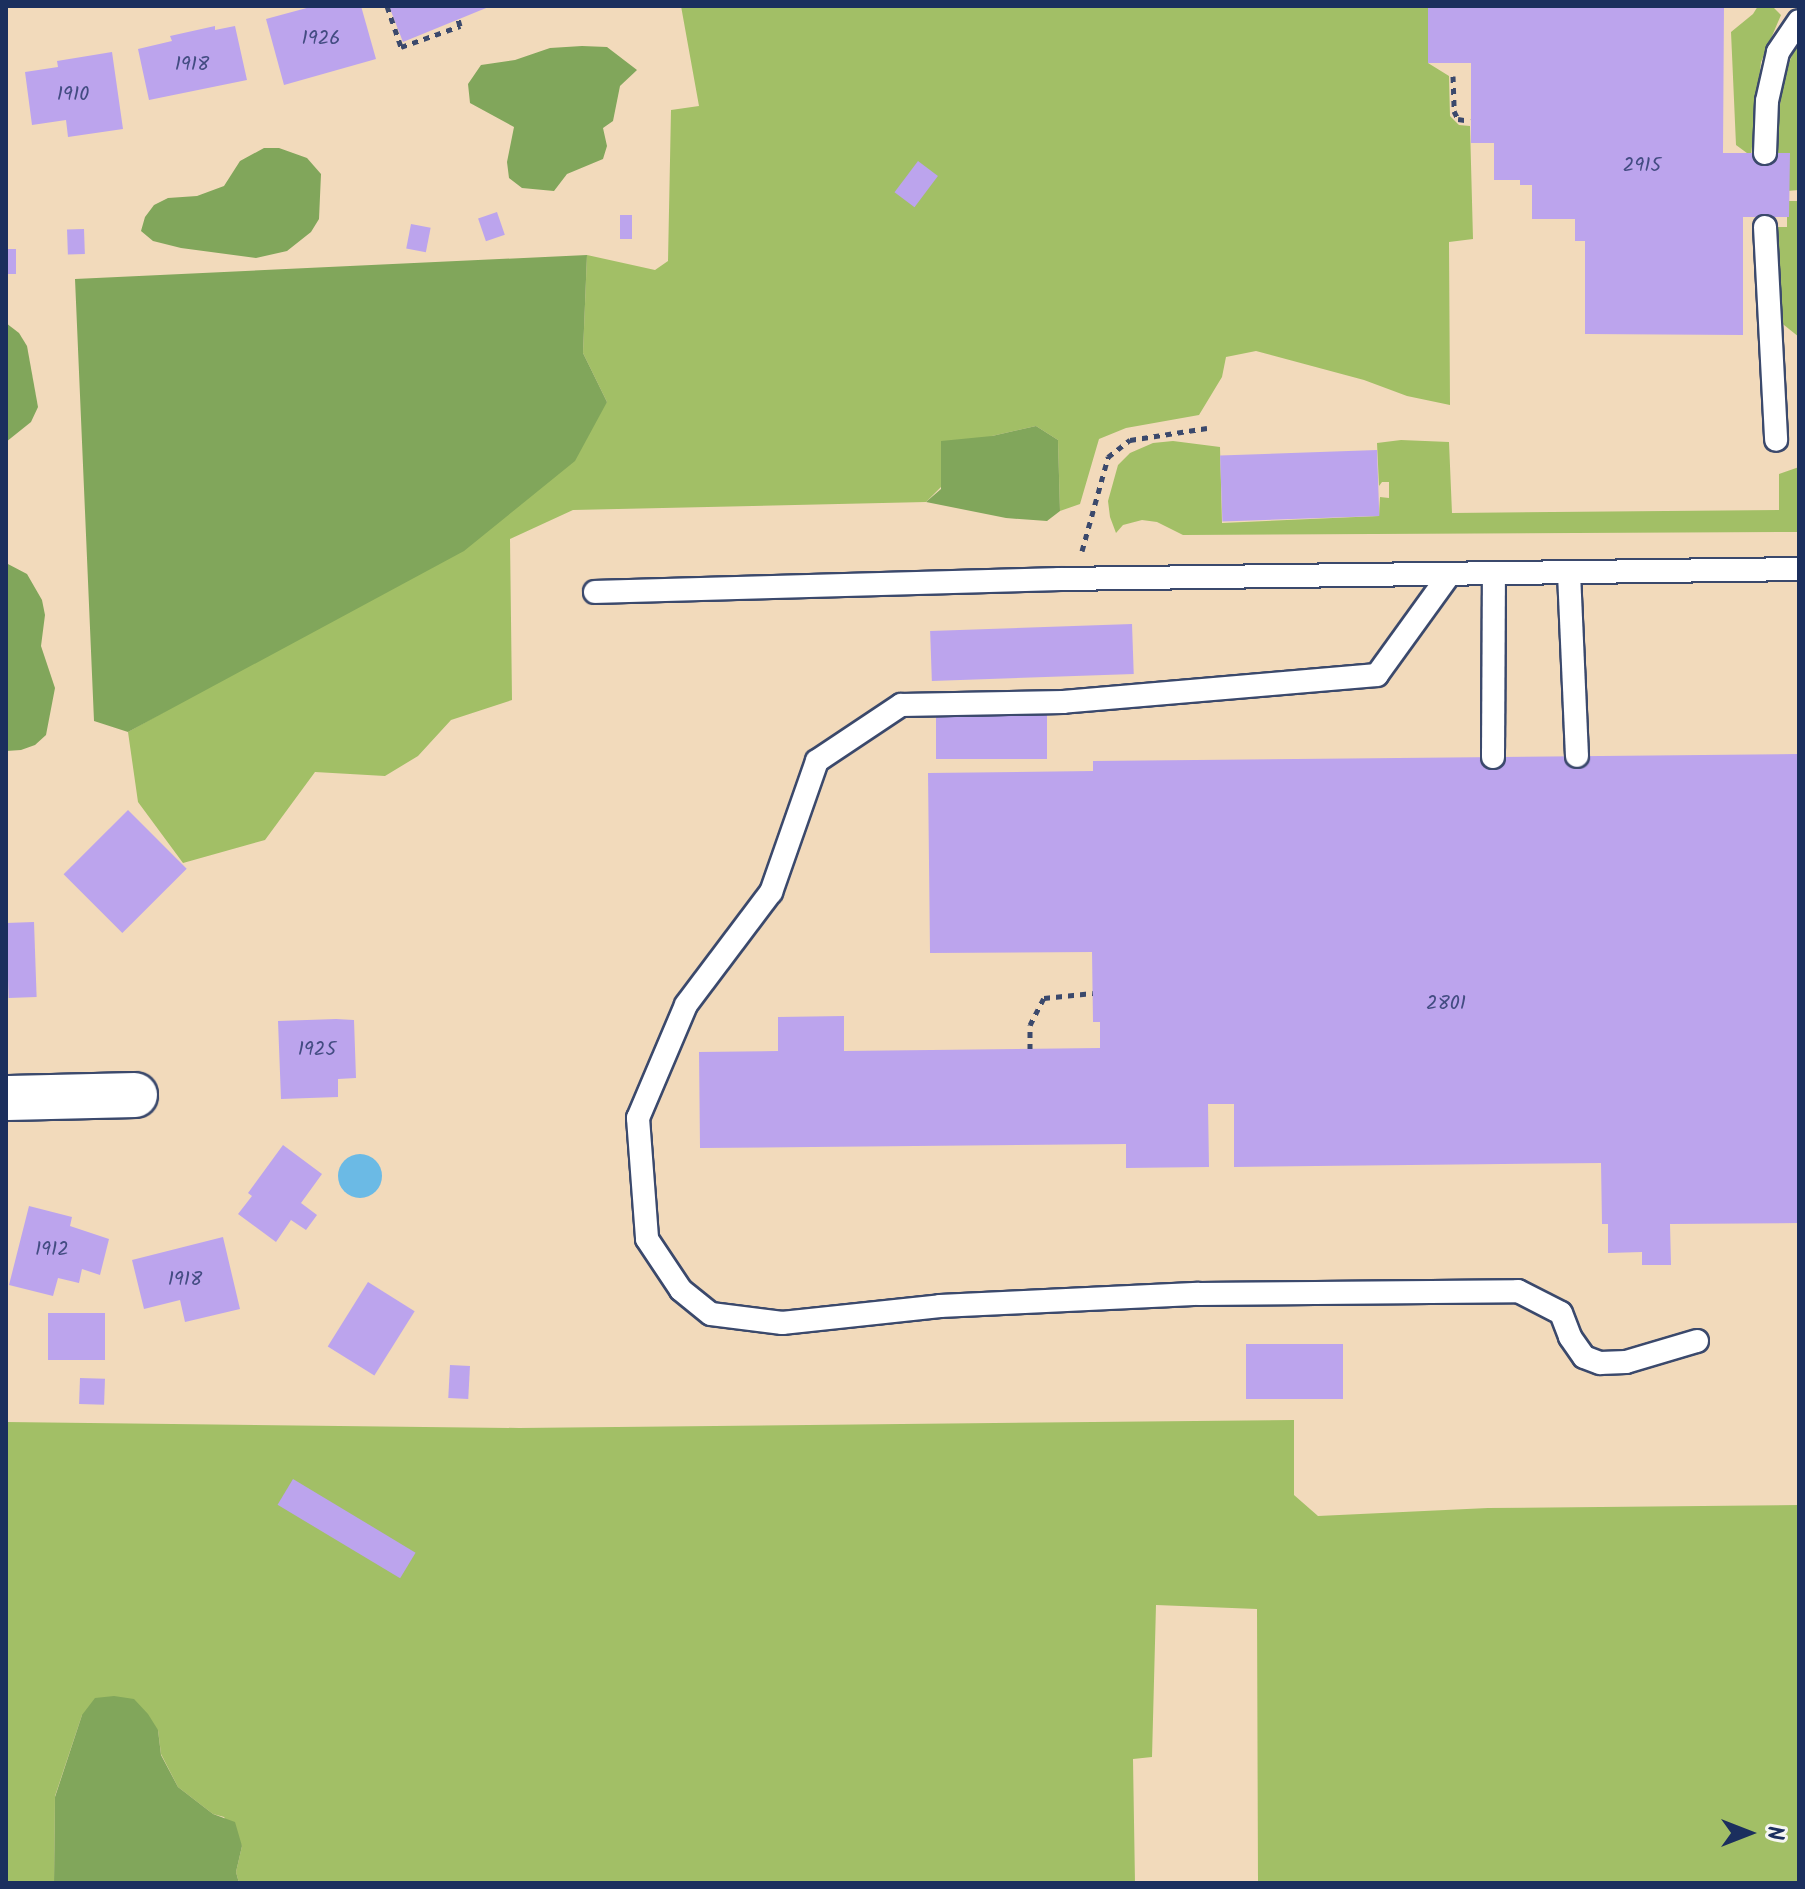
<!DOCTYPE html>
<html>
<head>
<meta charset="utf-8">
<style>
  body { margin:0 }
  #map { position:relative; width:1805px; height:1889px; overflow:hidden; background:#f2dabb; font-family:Kalam,sans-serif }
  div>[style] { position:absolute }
  .green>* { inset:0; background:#a2bf66 }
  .forest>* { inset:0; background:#81a65b }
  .water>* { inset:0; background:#6bbae5 }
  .round { border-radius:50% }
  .building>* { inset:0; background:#bca4ed; transform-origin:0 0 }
  .path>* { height:5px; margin-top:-2.5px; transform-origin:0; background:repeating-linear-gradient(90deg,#3b496c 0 6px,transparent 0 12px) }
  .roads { filter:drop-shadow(2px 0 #3b496c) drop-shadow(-2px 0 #3b496c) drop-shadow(0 2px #3b496c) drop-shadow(0 -2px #3b496c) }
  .service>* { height:22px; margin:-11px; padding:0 11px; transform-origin:11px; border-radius:11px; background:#fff }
  .minor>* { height:44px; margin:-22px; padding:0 22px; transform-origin:22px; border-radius:22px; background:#fff }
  span { translate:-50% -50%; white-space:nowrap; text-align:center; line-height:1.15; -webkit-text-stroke:6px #f6f6f2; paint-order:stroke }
  .number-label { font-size:20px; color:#434c82 }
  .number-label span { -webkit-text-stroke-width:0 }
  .frame { position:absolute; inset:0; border:8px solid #1b2f5e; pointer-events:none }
  .north { position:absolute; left:1709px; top:1793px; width:80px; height:80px; -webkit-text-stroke:6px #f6f6f2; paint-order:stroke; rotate:90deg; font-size:22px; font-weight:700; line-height:32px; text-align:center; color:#1b2f5e }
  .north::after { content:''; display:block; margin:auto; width:28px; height:36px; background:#1b2f5e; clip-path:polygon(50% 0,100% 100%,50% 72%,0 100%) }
</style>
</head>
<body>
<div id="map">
  <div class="green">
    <div style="clip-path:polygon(681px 6px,1428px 6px,1428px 63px,1449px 76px,1450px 116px,1459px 125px,1470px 126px,1473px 239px,1449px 242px,1450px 405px,1407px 396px,1364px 380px,1256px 351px,1226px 357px,1222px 377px,1199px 415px,1126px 428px,1099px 439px,1080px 504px,1060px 511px,1058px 440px,1036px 426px,992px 436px,926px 502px,573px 510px,510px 539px,512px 700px,451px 720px,418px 756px,385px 776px,315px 772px,265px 840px,183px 863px,138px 802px,128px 732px,253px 662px,607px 402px,583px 353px,587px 255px,655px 270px,668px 261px,671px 110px,699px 106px)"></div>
    <div style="clip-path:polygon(1758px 6px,1772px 6px,1781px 15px,1761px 62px,1751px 156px,1736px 145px,1731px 32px,1753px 14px)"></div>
    <div style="clip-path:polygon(1799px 38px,1799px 190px,1787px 191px,1775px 157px,1778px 117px,1785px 73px)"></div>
    <div style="clip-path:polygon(1787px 201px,1799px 201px,1799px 337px,1779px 321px,1776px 227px,1787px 227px)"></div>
    <div style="clip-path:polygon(1401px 440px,1449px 442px,1452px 513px,1779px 510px,1779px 474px,1799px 467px,1799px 532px,1183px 535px,1157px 522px,1142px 520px,1123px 525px,1116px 533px,1110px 517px,1108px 501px,1118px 465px,1130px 453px,1153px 443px,1173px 441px,1220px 447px,1222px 523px,1379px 516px,1380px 497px,1389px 498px,1389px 482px,1382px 482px,1379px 486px,1377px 443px)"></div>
    <div style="clip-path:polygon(1294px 1420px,1294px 1495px,1318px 1516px,1488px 1508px,1799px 1505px,1799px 1883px,1258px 1883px,1257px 1609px,1156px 1605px,1152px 1757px,1133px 1759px,1135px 1883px,239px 1883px,236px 1872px,242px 1846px,224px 1817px,213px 1814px,178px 1787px,161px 1754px,158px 1730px,82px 1715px,55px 1796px,54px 1883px,6px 1883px,6px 1422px,519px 1428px)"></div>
  </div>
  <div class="forest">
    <div style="clip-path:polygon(582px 46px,607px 47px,637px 70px,620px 86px,613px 121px,603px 128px,607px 146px,603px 159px,567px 174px,554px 191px,522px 188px,509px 178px,507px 162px,514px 127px,470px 103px,468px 84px,481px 65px,515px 60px,550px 48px)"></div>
    <div style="clip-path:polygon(264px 148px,279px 148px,307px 158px,321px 174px,319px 219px,311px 232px,287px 251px,256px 258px,181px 248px,153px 241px,141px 231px,145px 217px,154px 205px,168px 198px,197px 196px,224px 186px,240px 161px)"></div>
    <div style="clip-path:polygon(587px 255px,583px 353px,607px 402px,575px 461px,464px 551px,128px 732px,94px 721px,75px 279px)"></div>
    <div style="clip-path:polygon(6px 323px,19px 333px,27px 346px,38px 407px,31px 422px,6px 442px)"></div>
    <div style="clip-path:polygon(1036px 426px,1058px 440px,1060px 511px,1047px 521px,1006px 518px,926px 502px,941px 489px,941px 441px,992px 436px)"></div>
    <div style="clip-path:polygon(6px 563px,27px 574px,42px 600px,45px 615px,41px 646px,55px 688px,46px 735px,35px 745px,21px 750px,6px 751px)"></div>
    <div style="clip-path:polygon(114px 1696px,134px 1699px,148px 1714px,158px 1730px,161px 1755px,178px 1787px,213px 1814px,235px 1822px,242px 1846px,236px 1872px,239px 1883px,54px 1883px,55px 1797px,82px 1715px,95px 1698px)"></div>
  </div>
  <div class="water">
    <div class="round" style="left:338px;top:1154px;width:44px;height:44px"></div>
  </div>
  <div class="building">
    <div style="clip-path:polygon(314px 6px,361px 6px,376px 59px,284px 85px,266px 19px)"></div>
    <div style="clip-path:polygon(389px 6px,491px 6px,403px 42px)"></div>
    <div style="clip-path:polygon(1428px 6px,1724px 6px,1723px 153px,1790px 153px,1789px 217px,1743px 217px,1743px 335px,1585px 334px,1585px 241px,1575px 241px,1575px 219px,1532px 219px,1532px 185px,1520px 185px,1520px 180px,1494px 180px,1494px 143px,1471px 143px,1471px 63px,1428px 63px)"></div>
    <div style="clip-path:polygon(215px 26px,215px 30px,235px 26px,247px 80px,149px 100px,138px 49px,172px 41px,170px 36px)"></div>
    <div style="clip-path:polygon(112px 52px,123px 129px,68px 137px,66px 120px,32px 125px,25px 72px,58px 67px,57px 61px)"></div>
    <div style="left:918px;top:161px;width:25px;height:39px;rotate:37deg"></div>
    <div style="left:497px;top:212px;width:24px;height:20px;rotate:71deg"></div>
    <div style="left:620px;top:215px;width:12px;height:24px"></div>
    <div style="left:411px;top:224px;width:20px;height:25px;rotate:11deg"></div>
    <div style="left:84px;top:229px;width:25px;height:17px;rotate:88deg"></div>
    <div style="left:6px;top:249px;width:10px;height:25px"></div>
    <div style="left:1377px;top:450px;width:66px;height:157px;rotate:88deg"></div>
    <div style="left:1132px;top:624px;width:50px;height:202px;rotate:88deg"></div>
    <div style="left:1047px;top:713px;width:46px;height:111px;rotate:90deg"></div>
    <div style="clip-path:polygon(1799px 754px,1799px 1223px,1670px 1224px,1671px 1265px,1642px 1265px,1642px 1252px,1608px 1253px,1608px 1224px,1602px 1224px,1601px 1163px,1234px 1167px,1234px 1104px,1208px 1104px,1209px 1167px,1126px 1168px,1126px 1144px,700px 1148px,699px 1052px,778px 1051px,778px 1017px,844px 1016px,844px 1051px,1100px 1048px,1100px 1022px,1093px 1022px,1092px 952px,930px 953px,928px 773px,1093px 771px,1093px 761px)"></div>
    <div style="left:128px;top:810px;width:83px;height:91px;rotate:45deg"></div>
    <div style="left:34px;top:922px;width:75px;height:28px;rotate:88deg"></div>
    <div style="clip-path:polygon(336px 1019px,354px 1020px,356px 1078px,338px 1079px,338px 1097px,281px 1099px,278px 1021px)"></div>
    <div style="clip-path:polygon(283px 1145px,322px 1174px,301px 1203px,317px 1215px,306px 1230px,291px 1220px,276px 1242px,238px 1214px,252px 1196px,248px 1193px)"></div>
    <div style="clip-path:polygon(29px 1206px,72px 1217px,70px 1226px,109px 1239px,100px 1275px,82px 1269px,79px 1283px,58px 1278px,53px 1296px,9px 1285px)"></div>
    <div style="clip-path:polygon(223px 1237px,240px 1309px,185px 1322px,180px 1300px,144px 1309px,132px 1260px)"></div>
    <div style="left:368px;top:1282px;width:55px;height:76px;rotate:32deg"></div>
    <div style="left:48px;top:1313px;width:57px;height:47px"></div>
    <div style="left:1343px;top:1344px;width:55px;height:97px;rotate:90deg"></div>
    <div style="left:450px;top:1365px;width:20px;height:33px;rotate:3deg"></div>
    <div style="left:80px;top:1378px;width:25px;height:26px;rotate:2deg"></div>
    <div style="left:293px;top:1479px;width:143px;height:30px;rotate:31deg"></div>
  </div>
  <div class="path">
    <div style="left:387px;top:6px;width:43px;rotate:71.1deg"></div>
    <div style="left:401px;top:47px;width:63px;rotate:-19.6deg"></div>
    <div style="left:460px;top:26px;width:7px;rotate:-106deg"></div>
    <div style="left:1453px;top:76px;width:35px;rotate:88deg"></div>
    <div style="left:1454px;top:111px;width:9px;rotate:63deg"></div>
    <div style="left:1458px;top:119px;width:12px;rotate:9deg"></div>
    <div style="left:1082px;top:551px;width:98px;rotate:-74.5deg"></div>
    <div style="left:1108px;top:457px;width:28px;rotate:-38deg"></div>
    <div style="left:1130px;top:440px;width:78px;rotate:-8.9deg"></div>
    <div style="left:1030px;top:1049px;width:24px;rotate:-90deg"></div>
    <div style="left:1030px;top:1025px;width:30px;rotate:-63deg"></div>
    <div style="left:1044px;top:998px;width:49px;rotate:-5.8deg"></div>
  </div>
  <div class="roads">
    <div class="service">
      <div style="left:1765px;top:153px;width:52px;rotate:-87.8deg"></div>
      <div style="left:1767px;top:101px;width:50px;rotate:-77.3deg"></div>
      <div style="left:1778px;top:52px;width:37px;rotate:-56deg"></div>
      <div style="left:1765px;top:227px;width:213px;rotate:87deg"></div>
      <div style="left:1569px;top:573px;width:183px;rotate:87.5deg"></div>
      <div style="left:1449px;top:575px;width:123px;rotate:125.8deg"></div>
      <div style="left:1377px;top:675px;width:315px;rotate:175.1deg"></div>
      <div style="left:1063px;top:702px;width:162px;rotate:178.9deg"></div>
      <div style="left:901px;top:705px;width:101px;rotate:146.3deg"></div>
      <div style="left:817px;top:761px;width:139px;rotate:109.3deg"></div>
      <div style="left:771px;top:892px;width:141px;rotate:127deg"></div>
      <div style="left:686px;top:1005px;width:123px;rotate:113deg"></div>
      <div style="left:638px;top:1118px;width:121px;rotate:85.7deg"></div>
      <div style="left:647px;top:1239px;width:61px;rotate:56.3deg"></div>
      <div style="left:681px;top:1290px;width:38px;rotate:39deg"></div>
      <div style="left:711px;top:1314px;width:72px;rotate:7.2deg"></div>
      <div style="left:782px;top:1323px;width:159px;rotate:-6.1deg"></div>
      <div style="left:940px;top:1306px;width:259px;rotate:-2.7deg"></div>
      <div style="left:1199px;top:1294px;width:319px;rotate:-0.5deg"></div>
      <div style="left:1518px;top:1291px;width:48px;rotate:27.1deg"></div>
      <div style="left:1561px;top:1313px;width:26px;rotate:69deg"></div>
      <div style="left:1570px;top:1337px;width:24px;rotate:55deg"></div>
      <div style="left:1584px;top:1357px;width:17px;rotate:21deg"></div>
      <div style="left:1600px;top:1363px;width:26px;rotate:-2deg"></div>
      <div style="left:1626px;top:1362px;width:74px;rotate:-16.5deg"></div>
      <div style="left:595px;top:592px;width:464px;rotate:-1.6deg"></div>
      <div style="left:1059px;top:579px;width:740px;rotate:-0.77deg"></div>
      <div style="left:1493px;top:757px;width:182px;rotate:-89.7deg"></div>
    </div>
    <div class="minor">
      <div style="left:6px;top:1098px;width:129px;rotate:-1.3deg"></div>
    </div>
  </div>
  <div class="number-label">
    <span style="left:321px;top:39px">1926</span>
    <span style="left:192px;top:65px">1918</span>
    <span style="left:73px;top:95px">1910</span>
    <span style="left:1642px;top:166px">2915</span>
    <span style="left:1446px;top:1004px">2801</span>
    <span style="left:317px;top:1050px">1925</span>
    <span style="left:52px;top:1250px">1912</span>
    <span style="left:185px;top:1280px">1918</span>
  </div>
  <div class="frame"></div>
  <div class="north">N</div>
</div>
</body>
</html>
